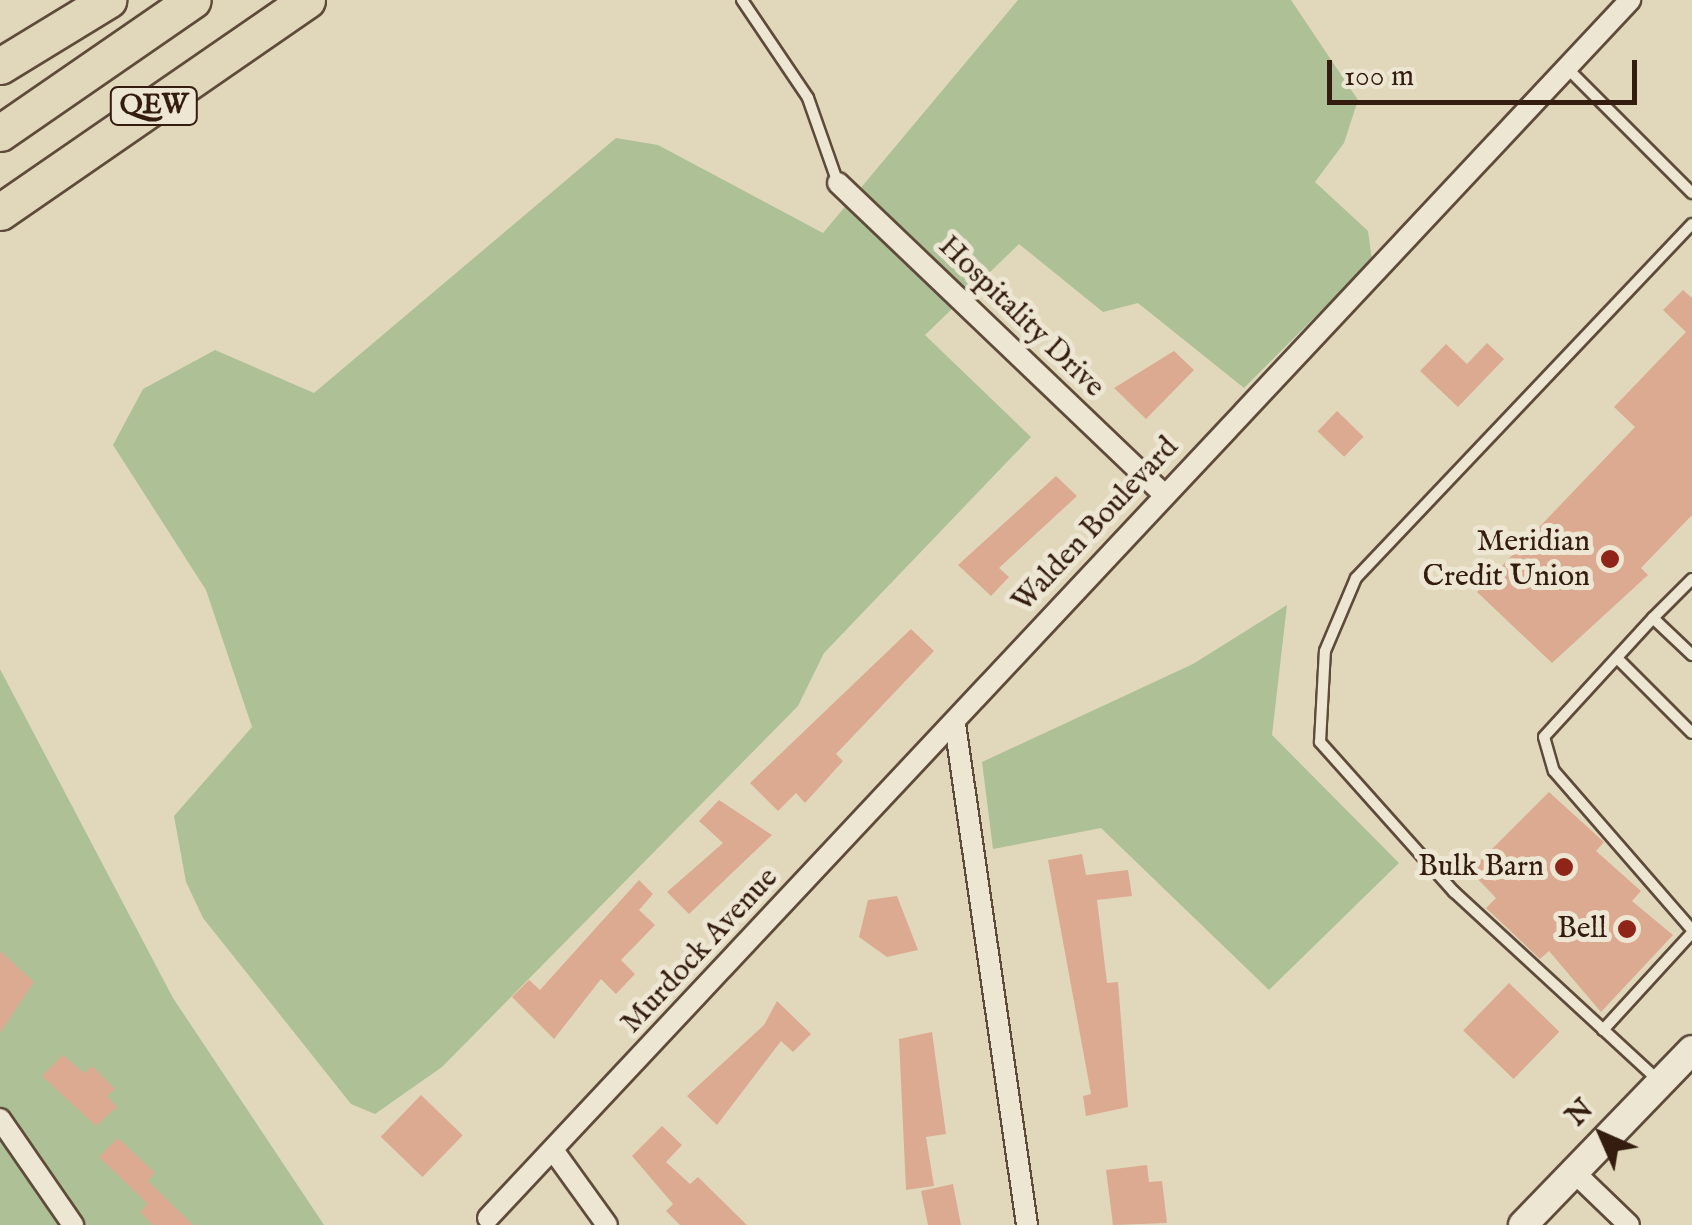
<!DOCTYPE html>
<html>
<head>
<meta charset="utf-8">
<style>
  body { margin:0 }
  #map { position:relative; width:1692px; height:1225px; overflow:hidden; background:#e1d8bc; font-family:"IM FELL English",serif }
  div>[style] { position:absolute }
  .green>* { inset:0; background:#adc096 }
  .building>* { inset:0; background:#dcaa91; transform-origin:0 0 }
  .roads { filter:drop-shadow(2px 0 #5f4b3a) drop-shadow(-2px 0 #5f4b3a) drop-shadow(0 2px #5f4b3a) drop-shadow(0 -2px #5f4b3a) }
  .lane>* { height:10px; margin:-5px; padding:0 5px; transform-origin:5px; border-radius:5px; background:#ece6d3 }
  .street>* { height:20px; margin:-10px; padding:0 10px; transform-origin:10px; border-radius:10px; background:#ece6d3 }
  .secondary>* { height:28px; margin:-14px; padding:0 14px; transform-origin:14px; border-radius:14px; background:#ece6d3 }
  .highway>* { height:35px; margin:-17.5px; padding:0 17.5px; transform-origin:17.5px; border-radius:17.5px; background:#e1d8bc }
  .dots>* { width:28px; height:28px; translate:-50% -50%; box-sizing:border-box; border:5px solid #ece6d3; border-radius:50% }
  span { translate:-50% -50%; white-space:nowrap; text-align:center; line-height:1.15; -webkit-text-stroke:10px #ece6d3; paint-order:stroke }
  .shield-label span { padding:2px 8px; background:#ece6d3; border:2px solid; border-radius:8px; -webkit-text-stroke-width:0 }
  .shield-label { font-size:28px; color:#341c0f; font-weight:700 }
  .street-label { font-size:30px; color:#341c0f }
  .poi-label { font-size:30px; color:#341c0f }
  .right { translate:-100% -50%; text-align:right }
  .north { position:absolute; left:1552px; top:1085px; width:100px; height:100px; -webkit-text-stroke:8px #ece6d3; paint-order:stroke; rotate:315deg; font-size:28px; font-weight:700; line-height:40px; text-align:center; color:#341c0f }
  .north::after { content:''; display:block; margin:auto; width:35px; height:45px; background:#341c0f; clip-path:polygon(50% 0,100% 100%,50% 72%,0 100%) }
  .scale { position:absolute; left:1327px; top:60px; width:310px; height:45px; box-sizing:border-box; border:5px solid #341c0f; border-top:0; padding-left:12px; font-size:30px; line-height:35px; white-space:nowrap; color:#341c0f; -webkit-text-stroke:8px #ece6d3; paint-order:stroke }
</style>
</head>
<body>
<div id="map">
  <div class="green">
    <div style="clip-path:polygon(1018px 0,1291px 0,1358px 100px,1344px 143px,1315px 182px,1368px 231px,1372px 260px,1244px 388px,1138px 303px,1103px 312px,1019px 244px,925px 335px,1031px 437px,824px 653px,798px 706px,442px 1067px,375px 1114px,351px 1104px,203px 918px,186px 882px,174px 816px,252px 727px,206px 590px,113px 445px,143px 389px,215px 350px,314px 393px,616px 138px,658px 145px,823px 233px)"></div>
    <div style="clip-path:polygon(1287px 605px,1272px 735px,1399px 863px,1269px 990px,1101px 828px,993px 849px,982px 762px,1193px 664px)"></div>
    <div style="clip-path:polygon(0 669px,173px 998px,324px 1225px,0 1225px)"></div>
  </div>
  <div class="building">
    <div style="clip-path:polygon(1683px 290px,1692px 298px,1692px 515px,1641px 568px,1648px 575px,1552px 663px,1477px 592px,1635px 427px,1614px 407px,1686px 332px,1663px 310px)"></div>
    <div style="clip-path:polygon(1487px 343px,1504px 359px,1458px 407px,1420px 371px,1446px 344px,1467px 364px)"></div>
    <div style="clip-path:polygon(1174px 351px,1194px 370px,1146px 419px,1114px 388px)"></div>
    <div style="left:1337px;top:411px;width:37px;height:28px;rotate:44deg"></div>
    <div style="clip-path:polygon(1056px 476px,1077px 496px,999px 568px,1009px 577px,991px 596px,958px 565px)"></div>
    <div style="clip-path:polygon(911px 629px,934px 651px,836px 754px,843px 761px,805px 803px,796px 793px,778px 811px,750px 783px)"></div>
    <div style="clip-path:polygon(1549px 792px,1604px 842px,1596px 851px,1641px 891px,1632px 901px,1673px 935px,1601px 1012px,1549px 951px,1540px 959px,1486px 908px,1496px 898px,1470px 871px)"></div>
    <div style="clip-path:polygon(719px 800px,772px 835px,689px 914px,667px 892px,723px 843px,699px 821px)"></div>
    <div style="clip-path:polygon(1082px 854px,1086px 875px,1128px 870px,1132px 896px,1097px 900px,1107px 983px,1118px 982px,1128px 1107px,1086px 1116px,1083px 1096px,1091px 1094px,1048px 860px)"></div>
    <div style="clip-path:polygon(639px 880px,653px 894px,639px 910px,655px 925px,621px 960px,635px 974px,616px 994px,601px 979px,554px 1039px,512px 997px,529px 980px,540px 990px)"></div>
    <div style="clip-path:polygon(897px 896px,918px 950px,887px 957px,859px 937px,868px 900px)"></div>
    <div style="clip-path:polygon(0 951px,34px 982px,0 1033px)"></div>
    <div style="left:1509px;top:983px;width:70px;height:66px;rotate:44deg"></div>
    <div style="clip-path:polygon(777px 1001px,811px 1034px,793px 1052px,781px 1041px,717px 1125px,687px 1096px,764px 1025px)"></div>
    <div style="clip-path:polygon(932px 1032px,946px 1134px,926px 1137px,934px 1186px,906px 1190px,899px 1039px)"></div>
    <div style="clip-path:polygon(63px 1055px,84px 1073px,92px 1066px,115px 1089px,107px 1096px,117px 1107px,96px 1126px,42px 1076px)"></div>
    <div style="left:421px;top:1095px;width:58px;height:58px;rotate:44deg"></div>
    <div style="clip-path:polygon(662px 1126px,682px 1145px,666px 1162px,690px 1184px,698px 1177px,747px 1225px,680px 1225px,666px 1211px,673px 1204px,632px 1156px)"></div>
    <div style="clip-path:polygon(118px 1138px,155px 1173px,148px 1181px,193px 1225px,153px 1225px,140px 1212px,148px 1204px,99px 1157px)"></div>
    <div style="clip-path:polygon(1147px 1165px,1149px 1182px,1162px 1181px,1167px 1223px,1113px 1225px,1106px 1170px)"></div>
    <div style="clip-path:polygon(953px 1184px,961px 1225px,928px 1225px,921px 1191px)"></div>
  </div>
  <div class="roads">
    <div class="lane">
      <div style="left:742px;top:0;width:118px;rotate:56deg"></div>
      <div style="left:808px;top:98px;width:90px;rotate:70.6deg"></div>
      <div style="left:1567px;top:68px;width:177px;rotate:45deg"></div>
      <div style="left:1692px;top:579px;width:55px;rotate:135deg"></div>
      <div style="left:1653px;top:618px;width:54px;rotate:43.5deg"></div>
      <div style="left:1653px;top:618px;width:161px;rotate:132.5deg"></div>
      <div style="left:1544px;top:737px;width:35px;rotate:74deg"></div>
      <div style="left:1554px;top:771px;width:211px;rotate:49deg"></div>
      <div style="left:1617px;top:658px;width:106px;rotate:45deg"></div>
      <div style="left:1603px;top:1030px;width:132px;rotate:-47.5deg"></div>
      <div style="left:1659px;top:1081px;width:279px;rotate:-137.3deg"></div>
      <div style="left:1454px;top:892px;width:201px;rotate:-131.8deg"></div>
      <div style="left:1320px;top:742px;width:91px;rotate:-86.9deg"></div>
      <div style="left:1325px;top:651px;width:79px;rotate:-67deg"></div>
      <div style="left:1356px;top:578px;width:488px;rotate:-46.5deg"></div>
    </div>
    <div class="street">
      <div style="left:838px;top:183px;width:451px;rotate:43.7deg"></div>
      <div style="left:955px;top:724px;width:506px;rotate:81.82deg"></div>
      <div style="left:0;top:1119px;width:129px;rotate:55.4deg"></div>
      <div style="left:553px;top:1150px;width:92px;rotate:54.2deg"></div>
      <div style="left:1574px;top:1172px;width:76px;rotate:43.9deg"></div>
      <div style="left:488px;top:1218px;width:1670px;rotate:-46.84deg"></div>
    </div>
    <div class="secondary">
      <div style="left:1523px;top:1225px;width:243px;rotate:-46deg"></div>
    </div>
    <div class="highway">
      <div style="left:0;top:66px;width:127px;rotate:-31.4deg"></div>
      <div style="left:0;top:133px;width:234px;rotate:-34.6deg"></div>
      <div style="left:0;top:212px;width:373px;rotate:-34.6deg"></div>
    </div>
  </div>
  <div class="dots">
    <div style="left:1610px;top:559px;background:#8f2418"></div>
    <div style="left:1564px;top:867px;background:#8f2418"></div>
    <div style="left:1627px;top:929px;background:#8f2418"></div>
  </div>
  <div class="shield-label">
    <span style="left:154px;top:106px">QEW</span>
  </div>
  <div class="street-label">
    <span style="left:1021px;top:317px;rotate:44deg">Hospitality Drive</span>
    <span style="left:1096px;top:525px;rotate:-47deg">Walden Boulevard</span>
    <span style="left:700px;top:951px;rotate:-47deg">Murdock Avenue</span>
  </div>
  <div class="poi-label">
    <span class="right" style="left:1590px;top:559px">Meridian<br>Credit Union</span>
    <span class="right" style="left:1544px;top:867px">Bulk Barn</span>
    <span class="right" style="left:1607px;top:929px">Bell</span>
  </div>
  <div class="north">N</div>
  <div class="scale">100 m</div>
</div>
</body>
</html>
